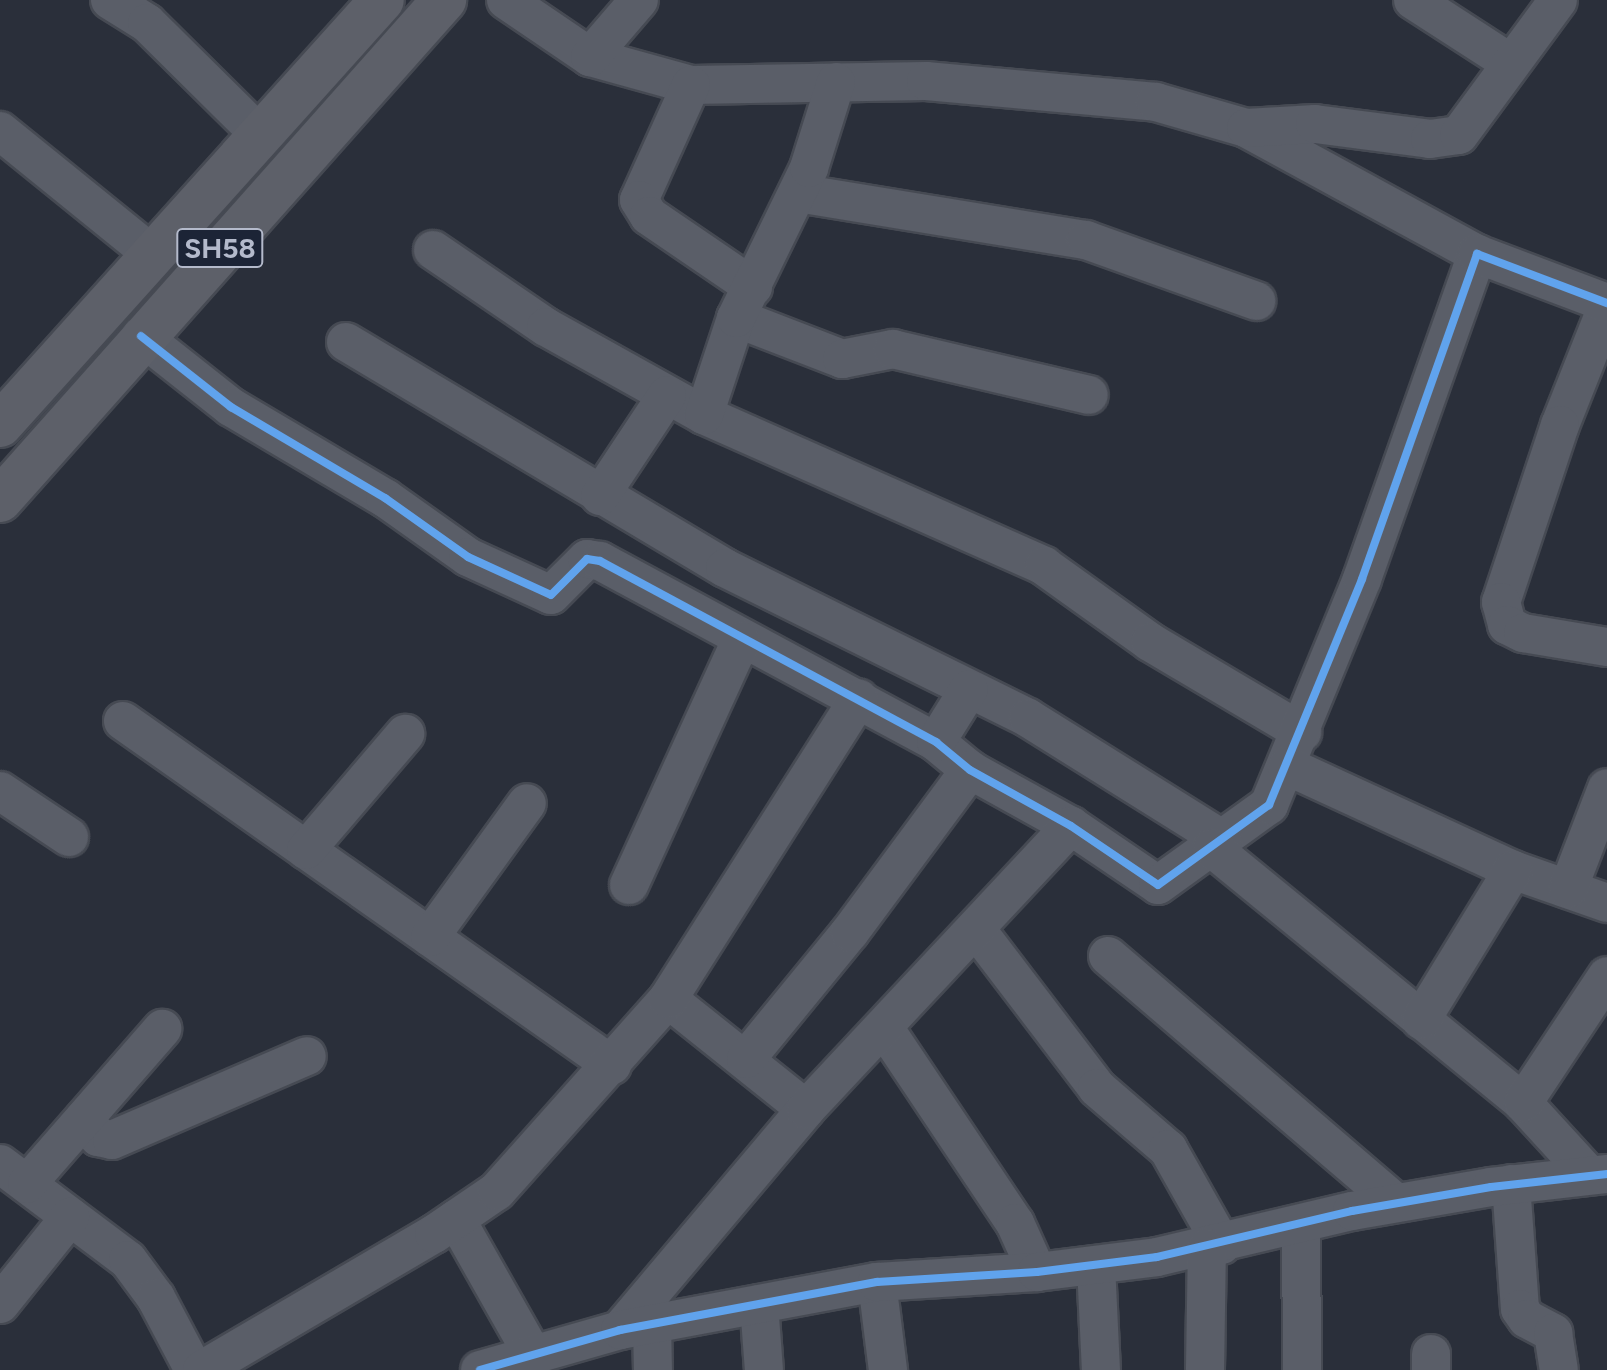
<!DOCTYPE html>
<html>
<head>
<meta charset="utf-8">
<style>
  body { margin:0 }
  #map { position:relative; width:1607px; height:1370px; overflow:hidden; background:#2a2f3a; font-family:Figtree,sans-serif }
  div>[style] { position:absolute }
  .roads { filter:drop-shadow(2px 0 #464a53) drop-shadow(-2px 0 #464a53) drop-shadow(0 2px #464a53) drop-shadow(0 -2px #464a53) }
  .minor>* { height:38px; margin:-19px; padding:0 19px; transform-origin:19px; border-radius:19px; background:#5a5e68 }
  .major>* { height:44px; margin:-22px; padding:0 22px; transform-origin:22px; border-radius:22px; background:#5d6069 }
  .cycleway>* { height:8px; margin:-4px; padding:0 4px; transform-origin:4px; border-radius:4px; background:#60a3ed }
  span { translate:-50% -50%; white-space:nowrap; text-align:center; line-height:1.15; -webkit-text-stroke:7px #1c2436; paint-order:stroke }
  .shield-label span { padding:2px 6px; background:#1c2436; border:2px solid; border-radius:6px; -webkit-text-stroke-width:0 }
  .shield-label { font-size:28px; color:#b4bacb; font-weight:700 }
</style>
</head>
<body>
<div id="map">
  <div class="roads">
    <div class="minor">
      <div style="left:110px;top:0;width:44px;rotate:31.9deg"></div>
      <div style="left:147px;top:23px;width:161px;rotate:44.7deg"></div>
      <div style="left:506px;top:0;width:102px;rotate:34.2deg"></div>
      <div style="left:590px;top:57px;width:105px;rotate:15.5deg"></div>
      <div style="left:691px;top:85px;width:235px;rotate:-1deg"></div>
      <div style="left:926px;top:81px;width:231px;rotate:5.2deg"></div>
      <div style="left:1156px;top:102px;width:94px;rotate:16.1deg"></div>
      <div style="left:1246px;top:128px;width:263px;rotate:28.6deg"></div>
      <div style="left:1413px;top:0;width:114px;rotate:32.9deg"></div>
      <div style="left:590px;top:57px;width:75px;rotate:-49.3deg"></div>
      <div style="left:691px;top:85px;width:126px;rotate:114.3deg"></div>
      <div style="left:639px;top:200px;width:19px;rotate:58deg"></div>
      <div style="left:649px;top:216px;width:126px;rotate:34.3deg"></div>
      <div style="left:1246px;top:128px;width:69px;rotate:-3.3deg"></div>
      <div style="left:1315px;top:124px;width:116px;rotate:7.4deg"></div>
      <div style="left:1430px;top:139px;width:29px;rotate:-8deg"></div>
      <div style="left:1459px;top:135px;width:167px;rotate:-53.7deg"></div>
      <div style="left:0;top:131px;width:197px;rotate:39deg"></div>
      <div style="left:798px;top:193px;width:292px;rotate:9.3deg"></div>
      <div style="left:1086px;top:240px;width:181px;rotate:19.7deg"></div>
      <div style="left:433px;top:250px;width:137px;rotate:34.3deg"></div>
      <div style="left:546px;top:327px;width:181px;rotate:29.1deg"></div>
      <div style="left:704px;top:415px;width:372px;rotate:23.9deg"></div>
      <div style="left:1044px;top:566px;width:130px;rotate:35.6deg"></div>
      <div style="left:1150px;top:642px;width:177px;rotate:30.6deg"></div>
      <div style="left:1607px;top:307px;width:127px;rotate:111.7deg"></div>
      <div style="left:1560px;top:425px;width:187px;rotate:108.4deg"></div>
      <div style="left:1501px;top:602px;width:24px;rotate:75deg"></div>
      <div style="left:1507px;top:625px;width:18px;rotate:27deg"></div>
      <div style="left:1523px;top:633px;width:85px;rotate:9.5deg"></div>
      <div style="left:736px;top:318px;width:114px;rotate:21.1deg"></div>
      <div style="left:842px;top:359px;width:52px;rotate:-11.1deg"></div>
      <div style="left:893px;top:349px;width:201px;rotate:13.2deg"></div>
      <div style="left:141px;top:336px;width:115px;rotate:38.3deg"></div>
      <div style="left:231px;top:407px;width:179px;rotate:30.6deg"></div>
      <div style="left:385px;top:498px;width:102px;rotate:35.4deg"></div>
      <div style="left:468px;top:557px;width:91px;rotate:24.6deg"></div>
      <div style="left:551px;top:595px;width:51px;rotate:-45deg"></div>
      <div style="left:587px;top:559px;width:13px;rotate:9deg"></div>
      <div style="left:600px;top:561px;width:382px;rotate:28.3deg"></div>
      <div style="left:936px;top:742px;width:44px;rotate:39.5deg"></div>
      <div style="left:970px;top:770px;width:115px;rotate:29deg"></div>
      <div style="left:1071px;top:826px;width:105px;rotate:34.1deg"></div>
      <div style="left:1158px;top:885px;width:137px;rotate:-35.8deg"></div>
      <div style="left:1269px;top:805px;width:244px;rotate:-67.6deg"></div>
      <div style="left:1362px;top:579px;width:345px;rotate:-70.5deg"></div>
      <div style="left:1477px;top:254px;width:139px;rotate:20.7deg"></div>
      <div style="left:346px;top:342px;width:441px;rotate:30.8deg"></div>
      <div style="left:725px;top:568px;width:338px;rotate:26.3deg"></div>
      <div style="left:1028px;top:718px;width:230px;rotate:32deg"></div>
      <div style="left:704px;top:415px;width:102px;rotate:-71.7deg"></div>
      <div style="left:736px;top:318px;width:167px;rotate:-64deg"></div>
      <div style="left:809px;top:168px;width:90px;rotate:-72.6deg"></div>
      <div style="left:600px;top:496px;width:121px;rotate:-56.4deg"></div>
      <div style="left:123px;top:721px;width:598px;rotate:35.13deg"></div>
      <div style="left:936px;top:742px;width:62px;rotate:-58.1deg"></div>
      <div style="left:1287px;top:766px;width:249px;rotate:24.7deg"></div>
      <div style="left:1513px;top:870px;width:100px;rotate:19.3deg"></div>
      <div style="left:0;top:791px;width:83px;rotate:33.7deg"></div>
      <div style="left:1212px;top:848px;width:402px;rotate:39.3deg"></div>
      <div style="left:1523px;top:1103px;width:98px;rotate:47.5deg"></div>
      <div style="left:306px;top:850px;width:153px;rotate:-49.5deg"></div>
      <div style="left:629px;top:885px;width:269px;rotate:-65.4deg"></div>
      <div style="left:1568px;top:889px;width:108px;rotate:-68.9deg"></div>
      <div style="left:976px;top:929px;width:200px;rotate:52.7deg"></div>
      <div style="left:1097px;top:1088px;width:94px;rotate:40.7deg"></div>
      <div style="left:1168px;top:1149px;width:110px;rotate:60.6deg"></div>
      <div style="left:430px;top:937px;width:165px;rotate:-54.1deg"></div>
      <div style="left:1108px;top:956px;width:379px;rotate:40.6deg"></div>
      <div style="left:668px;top:999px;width:176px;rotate:38.6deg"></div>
      <div style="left:1421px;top:1020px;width:176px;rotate:-58.5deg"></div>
      <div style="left:885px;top:1029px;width:234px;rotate:56.2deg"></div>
      <div style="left:1015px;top:1223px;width:54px;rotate:65.8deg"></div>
      <div style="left:746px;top:1059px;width:164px;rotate:-50.7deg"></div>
      <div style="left:850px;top:932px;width:202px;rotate:-53.5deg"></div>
      <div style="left:1523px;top:1103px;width:152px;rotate:-56.5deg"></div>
      <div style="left:84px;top:1119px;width:23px;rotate:52deg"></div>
      <div style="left:98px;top:1137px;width:14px;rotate:12deg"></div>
      <div style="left:112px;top:1140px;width:212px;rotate:-23.3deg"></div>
      <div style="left:0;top:1164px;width:160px;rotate:36.9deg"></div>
      <div style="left:128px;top:1260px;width:47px;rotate:53.6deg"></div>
      <div style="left:156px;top:1298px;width:81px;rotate:62.2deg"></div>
      <div style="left:27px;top:1184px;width:206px;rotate:-48.9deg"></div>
      <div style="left:1511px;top:1184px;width:125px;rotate:85.9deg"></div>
      <div style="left:1520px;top:1309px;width:12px;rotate:55deg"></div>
      <div style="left:1527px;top:1319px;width:30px;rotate:28deg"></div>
      <div style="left:1553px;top:1333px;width:37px;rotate:81deg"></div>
      <div style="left:456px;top:1219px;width:156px;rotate:60.5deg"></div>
      <div style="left:1301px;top:1224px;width:146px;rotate:89.6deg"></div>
      <div style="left:1096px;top:1265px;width:105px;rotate:87.3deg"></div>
      <div style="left:877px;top:1282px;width:89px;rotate:82.9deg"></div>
      <div style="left:0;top:1304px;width:112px;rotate:-51.2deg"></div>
      <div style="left:759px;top:1304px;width:66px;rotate:85.7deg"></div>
      <div style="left:652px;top:1324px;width:46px;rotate:88.8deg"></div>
      <div style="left:620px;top:1330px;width:289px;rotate:-49.9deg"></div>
      <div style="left:806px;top:1109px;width:388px;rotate:-46.9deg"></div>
      <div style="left:1431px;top:1354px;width:16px;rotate:90deg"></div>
      <div style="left:202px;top:1370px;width:269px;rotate:-30.4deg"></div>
      <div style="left:434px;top:1234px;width:76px;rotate:-34.3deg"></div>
      <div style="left:497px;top:1191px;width:257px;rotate:-48.3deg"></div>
      <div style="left:668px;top:999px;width:356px;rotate:-57.6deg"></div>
      <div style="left:480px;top:1370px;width:146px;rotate:-15.9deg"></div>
      <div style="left:620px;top:1330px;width:261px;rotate:-10.6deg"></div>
      <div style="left:877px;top:1282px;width:160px;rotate:-3.6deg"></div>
      <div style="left:1037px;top:1272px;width:121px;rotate:-7.1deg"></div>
      <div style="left:1157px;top:1257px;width:200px;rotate:-13.3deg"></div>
      <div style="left:1352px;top:1211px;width:141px;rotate:-9.8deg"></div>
      <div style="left:1491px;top:1187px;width:117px;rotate:-6.4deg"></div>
      <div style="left:1205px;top:1370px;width:122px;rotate:-89.1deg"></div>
    </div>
    <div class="major">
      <div style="left:0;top:425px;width:571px;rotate:-48.05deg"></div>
      <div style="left:0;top:500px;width:669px;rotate:-48.39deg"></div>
    </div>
  </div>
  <div class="cycleway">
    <div style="left:141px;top:336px;width:115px;rotate:38.3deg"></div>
    <div style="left:231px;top:407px;width:179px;rotate:30.6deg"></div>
    <div style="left:385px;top:498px;width:102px;rotate:35.4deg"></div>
    <div style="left:468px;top:557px;width:91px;rotate:24.6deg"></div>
    <div style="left:551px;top:595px;width:51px;rotate:-45deg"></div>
    <div style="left:587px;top:559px;width:13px;rotate:9deg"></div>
    <div style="left:600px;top:561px;width:382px;rotate:28.3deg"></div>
    <div style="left:936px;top:742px;width:44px;rotate:39.5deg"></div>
    <div style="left:970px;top:770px;width:115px;rotate:29deg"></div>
    <div style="left:1071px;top:826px;width:105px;rotate:34.1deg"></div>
    <div style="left:1158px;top:885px;width:137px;rotate:-35.8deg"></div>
    <div style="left:1269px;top:805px;width:244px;rotate:-67.6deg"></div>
    <div style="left:1362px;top:579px;width:345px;rotate:-70.5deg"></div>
    <div style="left:1477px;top:254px;width:139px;rotate:20.7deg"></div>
    <div style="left:480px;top:1370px;width:146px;rotate:-15.9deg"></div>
    <div style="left:620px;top:1330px;width:261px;rotate:-10.6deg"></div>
    <div style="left:877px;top:1282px;width:160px;rotate:-3.6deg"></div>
    <div style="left:1037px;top:1272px;width:121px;rotate:-7.1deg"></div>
    <div style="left:1157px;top:1257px;width:200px;rotate:-13.3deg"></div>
    <div style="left:1352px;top:1211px;width:141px;rotate:-9.8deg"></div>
    <div style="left:1491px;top:1187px;width:117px;rotate:-6.4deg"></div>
  </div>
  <div class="shield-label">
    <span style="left:220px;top:248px">SH58</span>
  </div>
</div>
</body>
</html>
